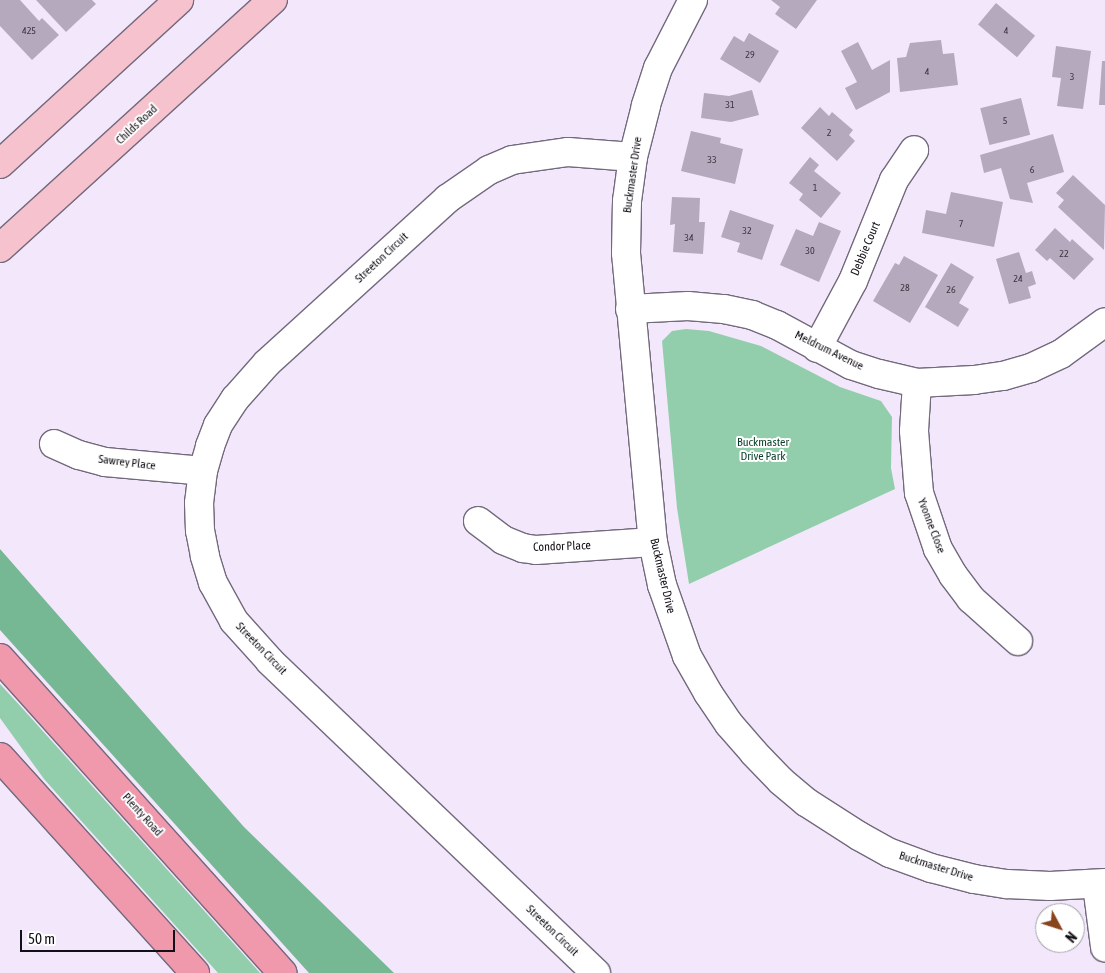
<!DOCTYPE html>
<html>
<head>
<meta charset="utf-8">
<style>
  body { margin:0 }
  #map { position:relative; width:1105px; height:973px; overflow:hidden; background:#f3e7fc; font-family:"Asap Condensed",sans-serif }
  div>[style] { position:absolute }
  .green>* { inset:0; background:#93ceac }
  .forest>* { inset:0; background:#77b894 }
  .building>* { inset:0; background:#b4a9bd; transform-origin:0 0 }
  .roads { filter:drop-shadow(1px 0 #73697c) drop-shadow(-1px 0 #73697c) drop-shadow(0 1px #73697c) drop-shadow(0 -1px #73697c) }
  .minor>* { height:28px; margin:-14px; padding:0 14px; transform-origin:14px; border-radius:14px; background:#fff }
  .major>* { height:28px; margin:-14px; padding:0 14px; transform-origin:14px; border-radius:14px; background:#f6c2ce }
  .highway>* { height:28px; margin:-14px; padding:0 14px; transform-origin:14px; border-radius:14px; background:#f099ad }
  span { translate:-50% -50%; white-space:nowrap; text-align:center; line-height:1.15; -webkit-text-stroke:4px #fff; paint-order:stroke }
  .number-label { font-size:10px; color:#3b3640 }
  .number-label span { -webkit-text-stroke-width:0 }
  .street-label { font-size:12px; color:#130f16 }
  .park-label { font-size:12px; color:#093f28 }
  .north { position:absolute; left:1035px; top:903px; width:50px; height:50px; box-sizing:border-box; background:#fff; border:1px solid #a19fa2; border-radius:50%; rotate:130deg; font-size:14px; font-weight:700; line-height:20px; text-align:center; color:#130f16 }
  .north::after { content:''; display:block; margin:auto; width:18px; height:22px; background:#89441c; clip-path:polygon(50% 0,100% 100%,50% 72%,0 100%) }
  .scale { position:absolute; left:20px; top:930px; width:155px; height:22px; box-sizing:border-box; border:2px solid #130f16; border-top:0; padding-left:6px; font-size:15px; line-height:18px; white-space:nowrap; color:#130f16; -webkit-text-stroke:4px #fff; paint-order:stroke }
</style>
</head>
<body>
<div id="map">
  <div class="green">
    <div style="clip-path:polygon(686px 329px,709px 331px,761px 346px,840px 387px,881px 401px,892px 417px,891px 468px,895px 489px,689px 584px,677px 508px,662px 341px,672px 331px)"></div>
    <div style="clip-path:polygon(0 684px,23px 709px,260px 973px,218px 973px,75px 814px,44px 779px,0 718px)"></div>
  </div>
  <div class="forest">
    <div style="clip-path:polygon(0 549px,244px 827px,394px 973px,309px 973px,0 630px)"></div>
  </div>
  <div class="building">
    <div style="clip-path:polygon(0 0,20px 0,39px 21px,42px 18px,59px 35px,32px 60px,0 26px)"></div>
    <div style="clip-path:polygon(36px 0,92px 0,96px 4px,66px 32px)"></div>
    <div style="clip-path:polygon(771px 0,817px 0,796px 29px,775px 14px,780px 7px)"></div>
    <div style="left:996px;top:3px;width:51px;height:28px;rotate:40deg"></div>
    <div style="clip-path:polygon(749px 33px,779px 51px,760px 83px,720px 59px,734px 36px,744px 42px)"></div>
    <div style="clip-path:polygon(941px 40px,943px 54px,954px 53px,958px 85px,900px 92px,897px 58px,906px 57px,910px 43px)"></div>
    <div style="clip-path:polygon(858px 42px,872px 70px,890px 60px,890px 92px,856px 110px,845px 88px,857px 82px,841px 51px)"></div>
    <div style="clip-path:polygon(1056px 46px,1091px 51px,1083px 109px,1057px 106px,1061px 78px,1052px 77px)"></div>
    <div style="clip-path:polygon(1102px 61px,1105px 61px,1105px 105px,1099px 105px)"></div>
    <div style="clip-path:polygon(752px 90px,759px 115px,731px 122px,701px 118px,704px 93px,729px 96px)"></div>
    <div style="left:1021px;top:98px;width:38px;height:42px;rotate:76deg"></div>
    <div style="clip-path:polygon(820px 107px,829px 116px,832px 112px,853px 130px,849px 135px,855px 141px,837px 161px,801px 128px)"></div>
    <div style="clip-path:polygon(691px 131px,721px 138px,720px 143px,743px 149px,735px 184px,681px 171px)"></div>
    <div style="clip-path:polygon(1053px 134px,1064px 172px,1027px 183px,1033px 203px,1010px 199px,1001px 168px,984px 173px,980px 155px)"></div>
    <div style="clip-path:polygon(810px 157px,819px 165px,814px 171px,841px 193px,821px 218px,799px 200px,803px 194px,789px 183px)"></div>
    <div style="clip-path:polygon(1073px 175px,1105px 205px,1104px 250px,1058px 207px,1064px 200px,1056px 193px)"></div>
    <div style="clip-path:polygon(951px 192px,1003px 202px,994px 247px,922px 233px,926px 210px,946px 214px)"></div>
    <div style="clip-path:polygon(672px 197px,700px 198px,699px 222px,705px 222px,703px 254px,673px 252px,675px 224px,670px 225px)"></div>
    <div style="clip-path:polygon(730px 210px,774px 225px,762px 260px,737px 252px,740px 243px,721px 237px)"></div>
    <div style="clip-path:polygon(819px 222px,841px 231px,819px 282px,780px 265px,796px 229px,813px 236px)"></div>
    <div style="clip-path:polygon(1055px 228px,1070px 242px,1072px 239px,1094px 259px,1074px 280px,1050px 258px,1047px 261px,1035px 250px)"></div>
    <div style="clip-path:polygon(1019px 252px,1026px 273px,1032px 271px,1036px 284px,1028px 287px,1031px 298px,1009px 304px,996px 259px)"></div>
    <div style="clip-path:polygon(904px 256px,938px 275px,910px 323px,873px 301px,895px 263px,899px 265px)"></div>
    <div style="clip-path:polygon(951px 263px,974px 277px,959px 303px,969px 309px,958px 327px,925px 307px)"></div>
  </div>
  <div class="roads">
    <div class="minor">
      <div style="left:693px;top:0;width:76px;rotate:117.2deg"></div>
      <div style="left:658px;top:68px;width:40px;rotate:108deg"></div>
      <div style="left:646px;top:106px;width:53px;rotate:104.3deg"></div>
      <div style="left:633px;top:157px;width:44px;rotate:97.8deg"></div>
      <div style="left:627px;top:201px;width:52px;rotate:91.1deg"></div>
      <div style="left:626px;top:253px;width:290px;rotate:84.7deg"></div>
      <div style="left:653px;top:542px;width:44px;rotate:78.2deg"></div>
      <div style="left:662px;top:585px;width:75px;rotate:70.6deg"></div>
      <div style="left:687px;top:656px;width:43px;rotate:60.4deg"></div>
      <div style="left:708px;top:693px;width:37px;rotate:56deg"></div>
      <div style="left:729px;top:724px;width:38px;rotate:49deg"></div>
      <div style="left:754px;top:753px;width:39px;rotate:46deg"></div>
      <div style="left:781px;top:781px;width:33px;rotate:40deg"></div>
      <div style="left:806px;top:802px;width:63px;rotate:32.7deg"></div>
      <div style="left:859px;top:836px;width:35px;rotate:29deg"></div>
      <div style="left:890px;top:853px;width:44px;rotate:20.1deg"></div>
      <div style="left:931px;top:868px;width:44px;rotate:14.3deg"></div>
      <div style="left:974px;top:879px;width:33px;rotate:9deg"></div>
      <div style="left:1007px;top:884px;width:43px;rotate:2.7deg"></div>
      <div style="left:1050px;top:886px;width:55px;rotate:-3.1deg"></div>
      <div style="left:630px;top:309px;width:58px;rotate:-3deg"></div>
      <div style="left:688px;top:306px;width:36px;rotate:5deg"></div>
      <div style="left:724px;top:309px;width:29px;rotate:12deg"></div>
      <div style="left:752px;top:315px;width:27px;rotate:22deg"></div>
      <div style="left:777px;top:325px;width:84px;rotate:28.4deg"></div>
      <div style="left:851px;top:365px;width:29px;rotate:18deg"></div>
      <div style="left:879px;top:374px;width:39px;rotate:13deg"></div>
      <div style="left:917px;top:383px;width:57px;rotate:-3deg"></div>
      <div style="left:974px;top:380px;width:29px;rotate:-8deg"></div>
      <div style="left:1003px;top:376px;width:29px;rotate:-16deg"></div>
      <div style="left:1031px;top:368px;width:33px;rotate:-25deg"></div>
      <div style="left:1061px;top:354px;width:54px;rotate:-36deg"></div>
      <div style="left:817px;top:348px;width:76px;rotate:-61.8deg"></div>
      <div style="left:853px;top:281px;width:109px;rotate:-67.9deg"></div>
      <div style="left:894px;top:180px;width:36px;rotate:-56deg"></div>
      <div style="left:917px;top:383px;width:48px;rotate:93.6deg"></div>
      <div style="left:914px;top:431px;width:62px;rotate:85.4deg"></div>
      <div style="left:919px;top:493px;width:59px;rotate:71.3deg"></div>
      <div style="left:938px;top:549px;width:30px;rotate:60deg"></div>
      <div style="left:953px;top:575px;width:30px;rotate:53deg"></div>
      <div style="left:971px;top:599px;width:63px;rotate:41.8deg"></div>
      <div style="left:54px;top:444px;width:27px;rotate:24deg"></div>
      <div style="left:79px;top:455px;width:27px;rotate:15deg"></div>
      <div style="left:105px;top:462px;width:98px;rotate:5.2deg"></div>
      <div style="left:478px;top:521px;width:31px;rotate:37deg"></div>
      <div style="left:503px;top:540px;width:22px;rotate:22deg"></div>
      <div style="left:523px;top:548px;width:13px;rotate:9deg"></div>
      <div style="left:536px;top:550px;width:117px;rotate:-3.9deg"></div>
      <div style="left:1097px;top:885px;width:63px;rotate:82.6deg"></div>
      <div style="left:596px;top:973px;width:451px;rotate:-136.3deg"></div>
      <div style="left:270px;top:661px;width:54px;rotate:-132deg"></div>
      <div style="left:234px;top:621px;width:43px;rotate:-118.9deg"></div>
      <div style="left:213px;top:583px;width:28px;rotate:-107deg"></div>
      <div style="left:205px;top:556px;width:25px;rotate:-101deg"></div>
      <div style="left:200px;top:531px;width:28px;rotate:-92deg"></div>
      <div style="left:199px;top:503px;width:32px;rotate:-83deg"></div>
      <div style="left:203px;top:471px;width:26px;rotate:-74deg"></div>
      <div style="left:210px;top:446px;width:22px;rotate:-69deg"></div>
      <div style="left:218px;top:425px;width:31px;rotate:-57deg"></div>
      <div style="left:235px;top:399px;width:48px;rotate:-48.4deg"></div>
      <div style="left:267px;top:363px;width:244px;rotate:-42.3deg"></div>
      <div style="left:447px;top:199px;width:51px;rotate:-34.6deg"></div>
      <div style="left:489px;top:170px;width:25px;rotate:-23deg"></div>
      <div style="left:512px;top:160px;width:57px;rotate:-8.1deg"></div>
      <div style="left:568px;top:152px;width:65px;rotate:4.4deg"></div>
    </div>
    <div class="major">
      <div style="left:0;top:164px;width:243px;rotate:-42.5deg"></div>
      <div style="left:0;top:248px;width:369px;rotate:-42.3deg"></div>
    </div>
    <div class="highway">
      <div style="left:0;top:658px;width:423px;rotate:48.1deg"></div>
      <div style="left:0;top:757px;width:291px;rotate:47.9deg"></div>
    </div>
  </div>
  <div class="number-label">
    <span style="left:29px;top:31px">425</span>
    <span style="left:1006px;top:31px">4</span>
    <span style="left:750px;top:55px">29</span>
    <span style="left:927px;top:72px">4</span>
    <span style="left:1072px;top:77px">3</span>
    <span style="left:730px;top:105px">31</span>
    <span style="left:1005px;top:121px">5</span>
    <span style="left:829px;top:133px">2</span>
    <span style="left:712px;top:160px">33</span>
    <span style="left:1032px;top:170px">6</span>
    <span style="left:815px;top:188px">1</span>
    <span style="left:961px;top:224px">7</span>
    <span style="left:747px;top:231px">32</span>
    <span style="left:689px;top:238px">34</span>
    <span style="left:810px;top:251px">30</span>
    <span style="left:1064px;top:254px">22</span>
    <span style="left:1018px;top:279px">24</span>
    <span style="left:905px;top:288px">28</span>
    <span style="left:951px;top:290px">26</span>
  </div>
  <div class="street-label">
    <span style="left:137px;top:125px;rotate:-43deg">Childs Road</span>
    <span style="left:633px;top:175px;rotate:-82deg">Buckmaster Drive</span>
    <span style="left:866px;top:249px;rotate:-67deg">Debbie Court</span>
    <span style="left:382px;top:258px;rotate:-43deg">Streeton Circuit</span>
    <span style="left:829px;top:351px;rotate:26deg">Meldrum Avenue</span>
    <span style="left:127px;top:463px;rotate:7deg">Sawrey Place</span>
    <span style="left:931px;top:526px;rotate:69deg">Yvonne Close</span>
    <span style="left:562px;top:547px;rotate:-2deg">Condor Place</span>
    <span style="left:662px;top:576px;rotate:77deg">Buckmaster Drive</span>
    <span style="left:261px;top:649px;rotate:46deg">Streeton Circuit</span>
    <span style="left:142px;top:815px;rotate:48deg">Plenty Road</span>
    <span style="left:936px;top:867px;rotate:17deg">Buckmaster Drive</span>
    <span style="left:552px;top:931px;rotate:44deg">Streeton Circuit</span>
  </div>
  <div class="park-label">
    <span style="left:763px;top:450px">Buckmaster<br>Drive Park</span>
  </div>
  <div class="north">N</div>
  <div class="scale">50 m</div>
</div>
</body>
</html>
